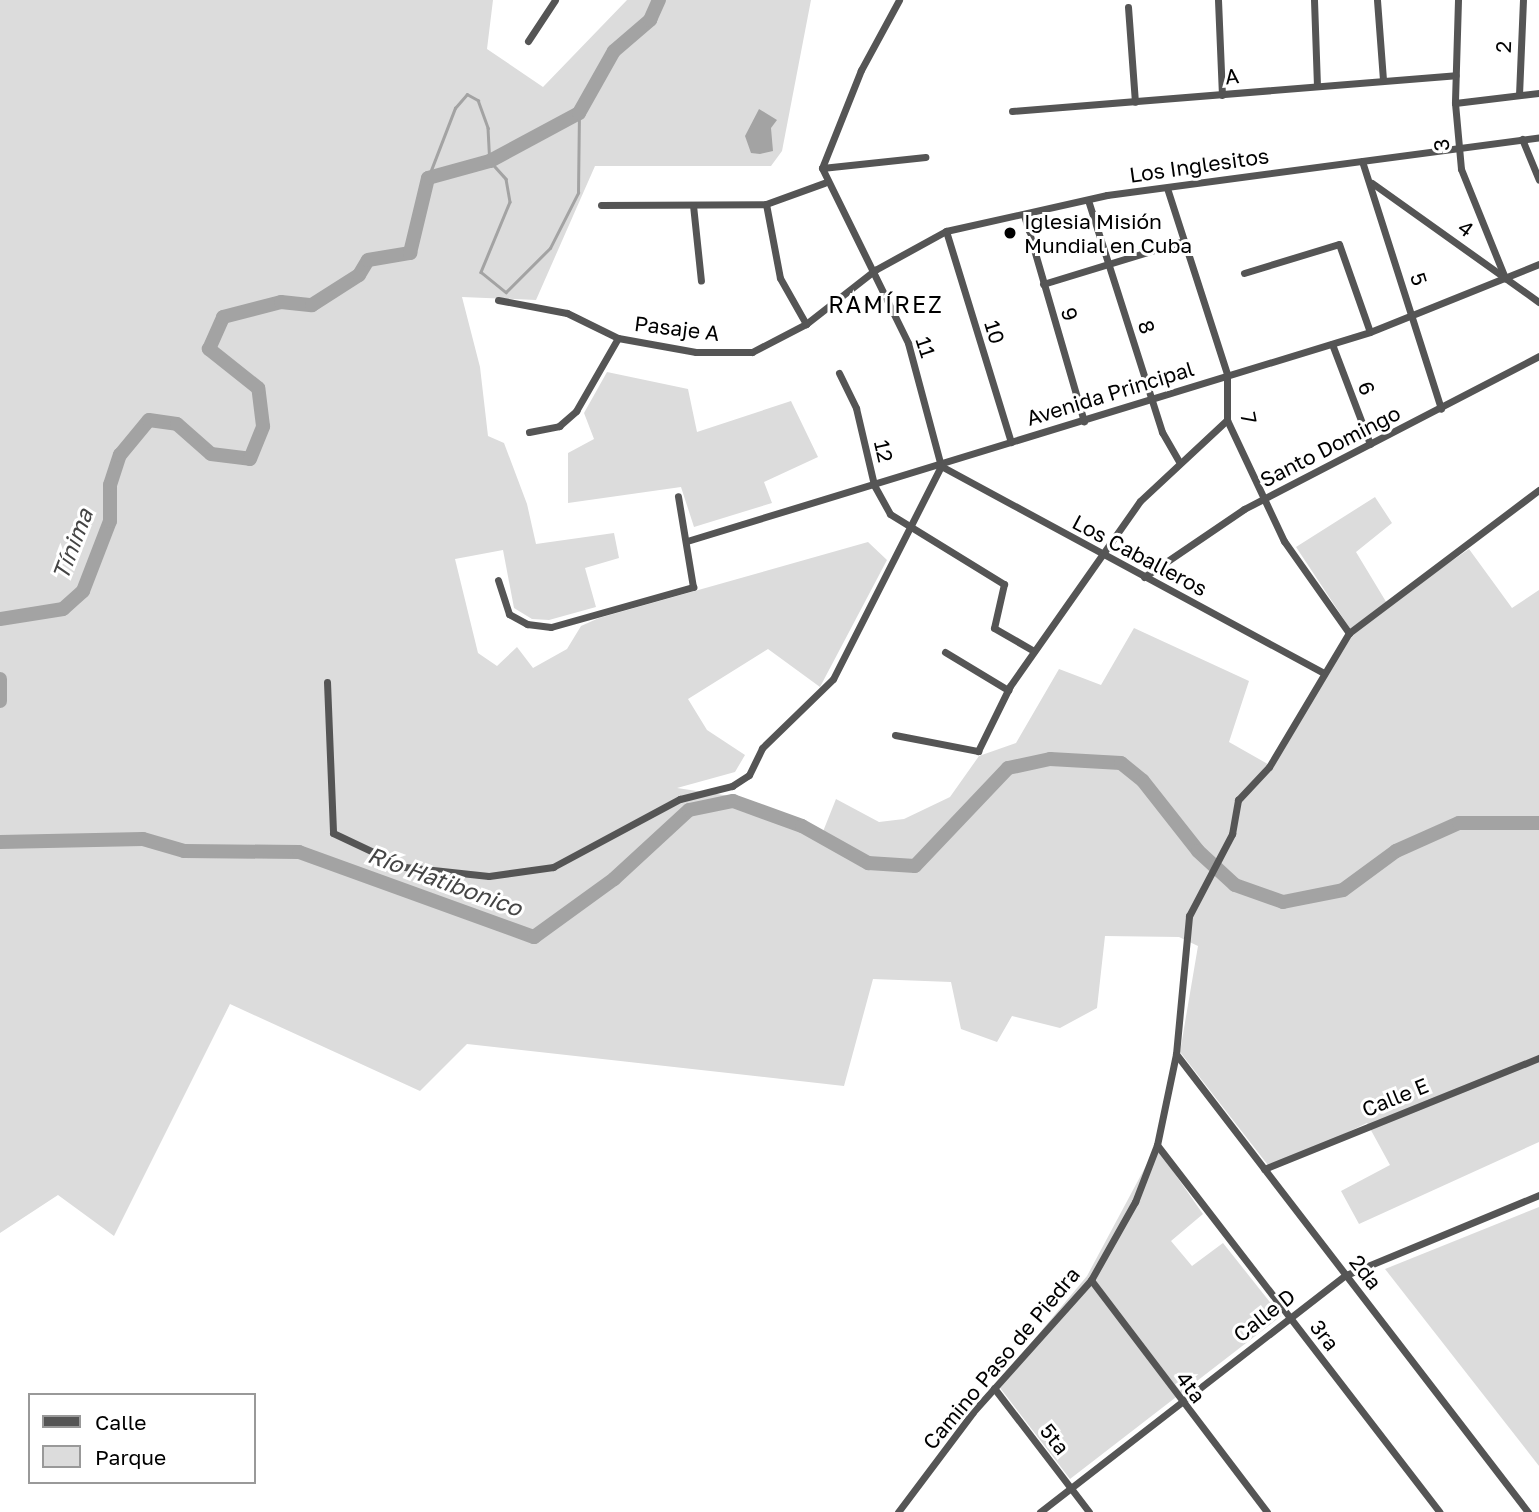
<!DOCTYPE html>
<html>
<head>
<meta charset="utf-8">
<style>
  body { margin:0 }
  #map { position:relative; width:1539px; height:1512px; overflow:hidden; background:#fff; font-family:"Golos Text",sans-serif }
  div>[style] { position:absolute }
  .green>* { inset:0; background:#dcdcdc }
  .water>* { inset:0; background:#a3a3a3 }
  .stream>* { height:2.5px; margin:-1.25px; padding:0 1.25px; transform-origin:1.25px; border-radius:1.25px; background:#a3a3a3 }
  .river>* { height:14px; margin:-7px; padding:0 7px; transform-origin:7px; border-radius:7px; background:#a3a3a3 }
  .minor>* { height:7px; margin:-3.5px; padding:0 3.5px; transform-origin:3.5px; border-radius:3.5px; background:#555 }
  .dots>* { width:19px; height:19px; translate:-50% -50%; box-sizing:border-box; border:4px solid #fff; border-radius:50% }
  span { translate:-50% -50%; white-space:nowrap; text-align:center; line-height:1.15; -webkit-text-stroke:6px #fff; paint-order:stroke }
  .street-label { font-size:21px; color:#000 }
  .poi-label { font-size:21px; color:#000 }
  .left { translate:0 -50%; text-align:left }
  .neighbourhood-label { font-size:23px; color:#000; letter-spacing:2px }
  .water-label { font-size:23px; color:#444; font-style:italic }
  .legend { position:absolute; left:28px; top:1393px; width:228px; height:91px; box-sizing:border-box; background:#fff; border:2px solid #999; margin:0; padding:9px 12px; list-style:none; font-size:21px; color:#000 }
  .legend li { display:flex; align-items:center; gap:14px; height:35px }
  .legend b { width:35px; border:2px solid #999 }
</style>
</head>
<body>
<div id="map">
  <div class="green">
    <div style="clip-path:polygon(0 0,493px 0,487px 49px,543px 87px,627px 0,811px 0,782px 151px,771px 166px,595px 166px,536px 300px,462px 297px,480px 367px,488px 436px,504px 443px,527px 504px,536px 544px,614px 533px,619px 558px,585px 568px,596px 607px,549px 620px,532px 619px,514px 608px,503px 550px,455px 559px,478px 653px,497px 666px,517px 647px,533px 668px,567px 649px,581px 626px,599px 618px,868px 542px,887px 560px,820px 687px,768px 649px,688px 699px,707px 730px,745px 755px,735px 772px,677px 788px,737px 797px,820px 839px,836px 799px,879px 822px,904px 819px,950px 797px,979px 756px,1016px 743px,1059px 669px,1101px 685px,1134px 628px,1249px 681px,1229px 742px,1273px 767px,1351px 630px,1296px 547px,1375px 497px,1392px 523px,1356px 552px,1388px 605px,1469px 549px,1512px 608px,1539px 590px,1539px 1142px,1359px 1224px,1341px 1191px,1390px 1165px,1367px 1123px,1271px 1169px,1180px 1052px,1198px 946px,1179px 937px,1105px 936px,1097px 1008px,1060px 1028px,1012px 1016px,997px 1042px,961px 1029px,951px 982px,873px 979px,844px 1086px,467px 1044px,420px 1091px,230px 1004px,114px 1236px,58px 1195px,0 1233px)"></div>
    <div style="clip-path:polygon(607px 372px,688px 389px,697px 432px,791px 401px,818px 457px,764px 482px,772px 503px,694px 527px,681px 487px,568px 503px,568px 453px,594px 439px,584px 413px)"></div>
    <div style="clip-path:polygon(1156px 1147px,1203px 1214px,1171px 1241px,1192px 1266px,1223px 1243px,1281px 1316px,1070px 1479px,997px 1384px,1087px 1276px)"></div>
    <div style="clip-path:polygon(1539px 1207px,1539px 1466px,1385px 1269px)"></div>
  </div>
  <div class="water">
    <div style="clip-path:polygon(759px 109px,777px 120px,771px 128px,773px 151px,760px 154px,751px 153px,745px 136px)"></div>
  </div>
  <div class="stream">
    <div style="left:428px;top:178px;width:75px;rotate:-68.9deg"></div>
    <div style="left:455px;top:108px;width:18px;rotate:-49deg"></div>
    <div style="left:467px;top:94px;width:13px;rotate:29deg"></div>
    <div style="left:478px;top:100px;width:30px;rotate:70deg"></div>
    <div style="left:488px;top:128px;width:33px;rotate:87deg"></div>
    <div style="left:490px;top:161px;width:24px;rotate:48deg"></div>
    <div style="left:506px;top:179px;width:23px;rotate:80deg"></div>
    <div style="left:510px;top:202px;width:76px;rotate:112.5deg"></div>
    <div style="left:481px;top:272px;width:32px;rotate:39deg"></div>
    <div style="left:506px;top:292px;width:62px;rotate:-45deg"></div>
    <div style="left:550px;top:248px;width:62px;rotate:-63deg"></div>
    <div style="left:578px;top:193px;width:80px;rotate:-89.3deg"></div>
  </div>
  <div class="river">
    <div style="left:0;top:619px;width:64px;rotate:-9deg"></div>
    <div style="left:63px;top:609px;width:27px;rotate:-42deg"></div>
    <div style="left:83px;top:591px;width:75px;rotate:-68.9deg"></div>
    <div style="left:110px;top:521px;width:36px;rotate:-90deg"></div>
    <div style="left:110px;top:485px;width:32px;rotate:-72deg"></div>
    <div style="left:120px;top:455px;width:45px;rotate:-50.4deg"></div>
    <div style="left:149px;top:420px;width:28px;rotate:8deg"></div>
    <div style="left:177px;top:424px;width:45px;rotate:41.4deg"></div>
    <div style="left:211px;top:454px;width:39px;rotate:7deg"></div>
    <div style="left:250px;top:459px;width:35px;rotate:-68deg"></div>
    <div style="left:263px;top:426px;width:38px;rotate:-97deg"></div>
    <div style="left:258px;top:388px;width:63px;rotate:-141.5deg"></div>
    <div style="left:209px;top:349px;width:35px;rotate:-66deg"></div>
    <div style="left:223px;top:317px;width:60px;rotate:-14.5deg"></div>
    <div style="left:281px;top:302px;width:31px;rotate:6deg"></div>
    <div style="left:312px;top:305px;width:56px;rotate:-32.6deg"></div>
    <div style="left:359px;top:275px;width:17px;rotate:-59deg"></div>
    <div style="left:368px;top:260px;width:43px;rotate:-9.5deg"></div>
    <div style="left:410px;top:253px;width:77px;rotate:-76.5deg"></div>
    <div style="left:428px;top:178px;width:64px;rotate:-15.3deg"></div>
    <div style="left:490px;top:161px;width:101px;rotate:-28.3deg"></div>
    <div style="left:579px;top:113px;width:71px;rotate:-60.6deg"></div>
    <div style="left:614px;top:51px;width:48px;rotate:-40.7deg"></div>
    <div style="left:650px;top:20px;width:22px;rotate:-66deg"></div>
    <div style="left:0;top:679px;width:22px;rotate:90deg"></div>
    <div style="left:0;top:842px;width:143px;rotate:-1.2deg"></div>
    <div style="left:143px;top:839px;width:43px;rotate:16.3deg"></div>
    <div style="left:184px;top:851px;width:115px;rotate:0.5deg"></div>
    <div style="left:299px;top:852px;width:250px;rotate:19.9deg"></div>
    <div style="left:534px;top:937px;width:99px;rotate:-35.9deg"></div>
    <div style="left:614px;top:879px;width:102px;rotate:-42.6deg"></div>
    <div style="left:689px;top:810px;width:45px;rotate:-11.6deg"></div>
    <div style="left:733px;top:801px;width:73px;rotate:19.9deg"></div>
    <div style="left:802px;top:826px;width:76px;rotate:29.3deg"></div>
    <div style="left:868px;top:863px;width:47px;rotate:3.7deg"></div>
    <div style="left:915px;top:866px;width:135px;rotate:-46.5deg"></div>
    <div style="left:1008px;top:768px;width:43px;rotate:-12.1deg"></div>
    <div style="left:1050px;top:759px;width:71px;rotate:3.2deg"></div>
    <div style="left:1121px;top:763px;width:28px;rotate:39deg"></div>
    <div style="left:1143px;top:781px;width:89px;rotate:51.8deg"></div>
    <div style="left:1198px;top:851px;width:50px;rotate:42.6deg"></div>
    <div style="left:1235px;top:885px;width:51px;rotate:19.5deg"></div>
    <div style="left:1283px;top:902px;width:61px;rotate:-11.3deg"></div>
    <div style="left:1343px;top:890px;width:66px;rotate:-36.3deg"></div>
    <div style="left:1396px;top:851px;width:69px;rotate:-24deg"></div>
    <div style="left:1459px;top:823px;width:80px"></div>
  </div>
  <div class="minor">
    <div style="left:899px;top:0;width:80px;rotate:118.5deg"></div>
    <div style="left:861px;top:70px;width:105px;rotate:111.7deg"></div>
    <div style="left:822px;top:168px;width:195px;rotate:63.8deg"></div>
    <div style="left:908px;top:343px;width:127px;rotate:75deg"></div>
    <div style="left:1218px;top:0;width:95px;rotate:87.6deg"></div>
    <div style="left:1314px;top:0;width:84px;rotate:88deg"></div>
    <div style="left:1377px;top:0;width:79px;rotate:85.7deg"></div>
    <div style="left:1458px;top:0;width:103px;rotate:91.7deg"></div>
    <div style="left:1455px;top:103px;width:66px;rotate:84.8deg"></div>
    <div style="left:1461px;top:169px;width:118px;rotate:68deg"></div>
    <div style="left:1128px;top:7px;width:95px;rotate:85.8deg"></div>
    <div style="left:528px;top:41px;width:49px;rotate:-56.6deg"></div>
    <div style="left:1519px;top:95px;width:95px;rotate:-87.6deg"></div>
    <div style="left:1455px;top:103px;width:85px;rotate:-6.8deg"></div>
    <div style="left:1012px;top:111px;width:445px;rotate:-4.6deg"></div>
    <div style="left:1522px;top:139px;width:44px;rotate:67.5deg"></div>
    <div style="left:1362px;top:161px;width:260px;rotate:72.3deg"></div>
    <div style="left:822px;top:168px;width:104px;rotate:-6.1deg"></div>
    <div style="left:1372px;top:183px;width:205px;rotate:35.5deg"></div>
    <div style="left:1167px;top:188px;width:195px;rotate:72.1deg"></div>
    <div style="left:1227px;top:374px;width:46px;rotate:90deg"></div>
    <div style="left:1227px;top:420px;width:134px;rotate:64.8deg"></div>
    <div style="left:1284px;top:541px;width:113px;rotate:54.8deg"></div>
    <div style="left:1088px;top:200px;width:244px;rotate:72.3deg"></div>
    <div style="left:1162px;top:432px;width:34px;rotate:60deg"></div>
    <div style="left:766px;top:204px;width:75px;rotate:79.3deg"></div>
    <div style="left:780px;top:278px;width:53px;rotate:60.5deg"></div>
    <div style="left:601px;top:205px;width:165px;rotate:-0.3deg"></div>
    <div style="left:766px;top:204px;width:62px;rotate:-19.9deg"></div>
    <div style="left:693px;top:205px;width:76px;rotate:84deg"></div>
    <div style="left:1024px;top:215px;width:215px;rotate:73.8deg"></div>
    <div style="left:946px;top:231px;width:221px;rotate:72.9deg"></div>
    <div style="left:1244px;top:273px;width:99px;rotate:-17deg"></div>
    <div style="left:1339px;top:244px;width:93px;rotate:70.6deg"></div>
    <div style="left:1043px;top:284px;width:147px;rotate:-17deg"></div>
    <div style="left:498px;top:300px;width:70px;rotate:10.7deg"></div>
    <div style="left:567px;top:313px;width:57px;rotate:26.1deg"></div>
    <div style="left:618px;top:338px;width:79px;rotate:10.2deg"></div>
    <div style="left:696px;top:352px;width:56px"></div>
    <div style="left:752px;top:352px;width:61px;rotate:-27.4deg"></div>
    <div style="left:806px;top:324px;width:88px;rotate:-38deg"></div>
    <div style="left:875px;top:270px;width:81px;rotate:-28.8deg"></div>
    <div style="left:946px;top:231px;width:165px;rotate:-12.6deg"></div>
    <div style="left:1107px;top:195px;width:436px;rotate:-7.6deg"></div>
    <div style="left:1332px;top:344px;width:107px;rotate:69.2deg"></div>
    <div style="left:839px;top:373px;width:39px;rotate:64deg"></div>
    <div style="left:856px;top:408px;width:79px;rotate:76.8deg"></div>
    <div style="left:874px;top:485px;width:33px;rotate:61deg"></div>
    <div style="left:890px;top:514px;width:134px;rotate:31.6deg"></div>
    <div style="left:1004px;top:584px;width:45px;rotate:102.8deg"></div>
    <div style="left:994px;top:628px;width:46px;rotate:29.9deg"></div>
    <div style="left:529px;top:432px;width:31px;rotate:-11deg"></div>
    <div style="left:559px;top:426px;width:23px;rotate:-41deg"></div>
    <div style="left:576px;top:411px;width:84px;rotate:-60.1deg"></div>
    <div style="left:941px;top:466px;width:435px;rotate:28.4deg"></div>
    <div style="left:687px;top:541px;width:714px;rotate:-17.01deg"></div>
    <div style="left:1370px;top:332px;width:182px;rotate:-21.9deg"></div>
    <div style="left:1144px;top:577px;width:121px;rotate:-34.2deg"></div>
    <div style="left:1244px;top:509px;width:332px;rotate:-27.4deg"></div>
    <div style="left:498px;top:580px;width:36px;rotate:72deg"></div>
    <div style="left:509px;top:614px;width:21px;rotate:29deg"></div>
    <div style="left:527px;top:624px;width:24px;rotate:7deg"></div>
    <div style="left:551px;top:627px;width:148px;rotate:-15.7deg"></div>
    <div style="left:693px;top:587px;width:92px;rotate:-99.4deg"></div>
    <div style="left:945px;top:652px;width:74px;rotate:31.1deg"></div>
    <div style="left:327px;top:682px;width:151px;rotate:87.7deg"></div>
    <div style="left:333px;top:833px;width:80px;rotate:25.3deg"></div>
    <div style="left:405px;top:867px;width:84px;rotate:6.1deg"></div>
    <div style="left:489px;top:876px;width:65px;rotate:-8deg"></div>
    <div style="left:553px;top:867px;width:144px;rotate:-28.2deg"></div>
    <div style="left:680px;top:799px;width:54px;rotate:-14deg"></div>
    <div style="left:732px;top:786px;width:20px;rotate:-33deg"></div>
    <div style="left:749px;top:775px;width:30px;rotate:-64deg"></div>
    <div style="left:762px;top:748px;width:99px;rotate:-44.2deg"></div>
    <div style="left:833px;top:679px;width:239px;rotate:-63.1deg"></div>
    <div style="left:895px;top:735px;width:85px;rotate:10.9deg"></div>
    <div style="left:978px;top:751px;width:72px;rotate:-63.8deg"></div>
    <div style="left:1010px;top:686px;width:226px;rotate:-54.9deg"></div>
    <div style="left:1140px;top:501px;width:119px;rotate:-43deg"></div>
    <div style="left:1176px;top:1054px;width:578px;rotate:52.46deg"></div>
    <div style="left:1157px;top:1145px;width:463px;rotate:52.4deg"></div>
    <div style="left:1264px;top:1169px;width:297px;rotate:-22deg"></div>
    <div style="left:1091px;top:1280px;width:291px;rotate:52.8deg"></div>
    <div style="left:994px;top:1388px;width:156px;rotate:52.5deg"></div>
    <div style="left:898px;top:1512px;width:125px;rotate:-53.1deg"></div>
    <div style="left:973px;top:1412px;width:177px;rotate:-48.2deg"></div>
    <div style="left:1091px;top:1280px;width:90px;rotate:-60.6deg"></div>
    <div style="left:1135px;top:1202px;width:61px;rotate:-68.9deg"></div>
    <div style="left:1157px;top:1145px;width:93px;rotate:-78.2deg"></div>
    <div style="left:1176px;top:1054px;width:139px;rotate:-84.6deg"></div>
    <div style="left:1189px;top:916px;width:93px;rotate:-62.3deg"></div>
    <div style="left:1232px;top:834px;width:35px;rotate:-80deg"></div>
    <div style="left:1238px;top:800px;width:45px;rotate:-46.8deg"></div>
    <div style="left:1269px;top:767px;width:156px;rotate:-59.2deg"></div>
    <div style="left:1349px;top:633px;width:238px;rotate:-37deg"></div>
    <div style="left:1040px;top:1512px;width:387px;rotate:-37.8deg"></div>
    <div style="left:1346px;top:1275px;width:209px;rotate:-22.5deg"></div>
  </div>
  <div class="dots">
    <div style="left:1010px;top:233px;background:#000"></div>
  </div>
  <div class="street-label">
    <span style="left:1503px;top:47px;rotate:-88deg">2</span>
    <span style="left:1232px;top:76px;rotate:-6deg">A</span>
    <span style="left:1441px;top:145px;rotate:-95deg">3</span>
    <span style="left:1199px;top:165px;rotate:-8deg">Los Inglesitos</span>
    <span style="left:1466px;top:228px;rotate:36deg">4</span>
    <span style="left:1419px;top:279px;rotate:73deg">5</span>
    <span style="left:1070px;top:314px;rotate:73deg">9</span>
    <span style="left:1147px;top:327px;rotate:72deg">8</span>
    <span style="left:677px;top:328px;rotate:7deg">Pasaje A</span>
    <span style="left:995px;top:332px;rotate:73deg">10</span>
    <span style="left:926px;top:347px;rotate:72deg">11</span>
    <span style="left:1367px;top:388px;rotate:69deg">6</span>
    <span style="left:1110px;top:393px;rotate:-17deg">Avenida Principal</span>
    <span style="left:1249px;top:418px;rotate:79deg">7</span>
    <span style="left:1330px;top:446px;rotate:-27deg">Santo Domingo</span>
    <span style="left:884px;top:451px;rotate:77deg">12</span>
    <span style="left:1140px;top:555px;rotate:28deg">Los Caballeros</span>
    <span style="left:1395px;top:1097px;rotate:-22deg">Calle E</span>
    <span style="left:1366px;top:1272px;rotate:52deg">2da</span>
    <span style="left:1264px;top:1315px;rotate:-38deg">Calle D</span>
    <span style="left:1325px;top:1335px;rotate:52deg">3ra</span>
    <span style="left:1001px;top:1358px;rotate:-50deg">Camino Paso de Piedra</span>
    <span style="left:1191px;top:1387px;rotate:53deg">4ta</span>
    <span style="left:1055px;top:1439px;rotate:52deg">5ta</span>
  </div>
  <div class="poi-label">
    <span class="left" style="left:1024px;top:233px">Iglesia Misión<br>Mundial en Cuba</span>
  </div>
  <div class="neighbourhood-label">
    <span style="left:886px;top:304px">RAMÍREZ</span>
  </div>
  <div class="water-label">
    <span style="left:72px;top:544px;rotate:-69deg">Tínima</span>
    <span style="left:445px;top:881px;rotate:20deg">Río Hatibonico</span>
  </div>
  <ul class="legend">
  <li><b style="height:9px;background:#555"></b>Calle</li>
  <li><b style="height:19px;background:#dcdcdc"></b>Parque</li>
  </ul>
</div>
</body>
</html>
